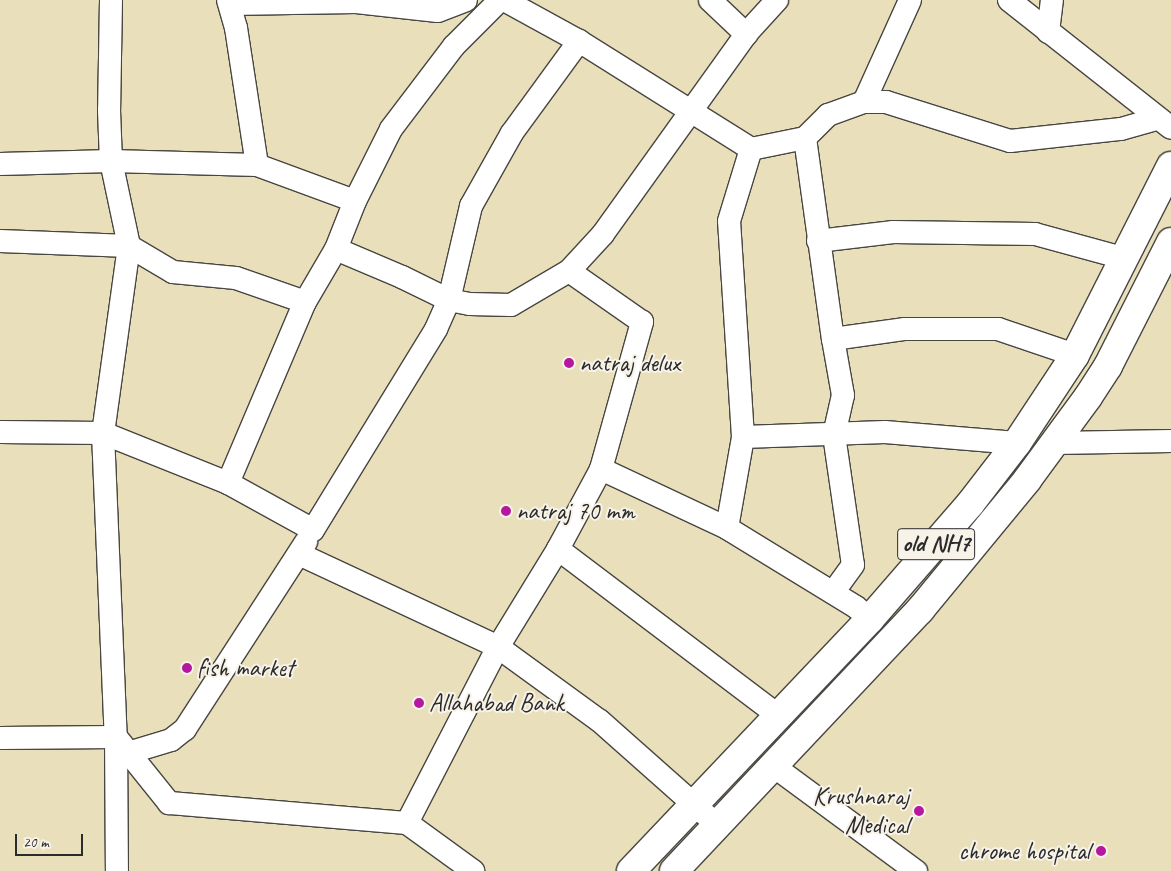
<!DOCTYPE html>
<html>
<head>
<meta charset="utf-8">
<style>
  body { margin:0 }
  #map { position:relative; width:1171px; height:871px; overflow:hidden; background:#e9dfbb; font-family:Caveat,sans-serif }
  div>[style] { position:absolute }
  .roads { filter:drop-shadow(1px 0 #484641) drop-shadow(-1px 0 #484641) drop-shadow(0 1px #484641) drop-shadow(0 -1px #484641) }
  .street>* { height:22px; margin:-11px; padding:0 11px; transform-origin:11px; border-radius:11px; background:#fff }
  .primary>* { height:28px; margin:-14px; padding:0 14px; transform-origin:14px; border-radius:14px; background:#fff }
  .dots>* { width:14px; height:14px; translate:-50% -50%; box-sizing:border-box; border:2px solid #f7f3e8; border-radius:50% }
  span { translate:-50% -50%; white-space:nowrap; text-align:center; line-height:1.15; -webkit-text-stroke:4px #f7f3e8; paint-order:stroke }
  .shield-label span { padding:1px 4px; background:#f7f3e8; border:1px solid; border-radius:4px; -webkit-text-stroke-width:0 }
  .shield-label { font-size:24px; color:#2b2b2b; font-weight:700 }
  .poi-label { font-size:25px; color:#2b2b2b }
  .left { translate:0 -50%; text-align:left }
  .right { translate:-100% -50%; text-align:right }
  .scale { position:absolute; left:15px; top:834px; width:68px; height:22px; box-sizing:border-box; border:2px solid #2b2b2b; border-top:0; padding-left:6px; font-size:15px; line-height:18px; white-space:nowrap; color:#2b2b2b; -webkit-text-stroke:4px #f7f3e8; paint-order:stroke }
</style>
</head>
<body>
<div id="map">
  <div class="roads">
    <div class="street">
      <div style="left:111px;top:0;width:110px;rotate:91deg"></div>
      <div style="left:109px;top:110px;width:51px;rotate:87.8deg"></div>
      <div style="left:111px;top:161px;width:87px;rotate:78deg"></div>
      <div style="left:129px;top:246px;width:189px;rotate:97.9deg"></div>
      <div style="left:103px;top:433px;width:304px;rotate:87.6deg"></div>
      <div style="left:116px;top:737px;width:134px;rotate:89.6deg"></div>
      <div style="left:504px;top:0;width:85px;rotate:28.7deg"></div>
      <div style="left:579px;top:41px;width:203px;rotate:32.1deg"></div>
      <div style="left:751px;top:149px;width:55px;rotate:-11.5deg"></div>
      <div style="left:805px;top:138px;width:33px;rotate:-45deg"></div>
      <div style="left:828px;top:115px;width:38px;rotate:-20deg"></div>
      <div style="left:864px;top:102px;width:22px"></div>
      <div style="left:886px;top:102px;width:130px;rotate:17.5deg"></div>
      <div style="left:1010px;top:141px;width:112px;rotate:-6.2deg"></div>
      <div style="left:1121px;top:129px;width:37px;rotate:-16deg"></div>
      <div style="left:710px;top:0;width:50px;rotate:43.4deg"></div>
      <div style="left:1009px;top:0;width:206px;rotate:38.3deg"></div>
      <div style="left:230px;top:4px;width:126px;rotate:-0.9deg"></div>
      <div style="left:356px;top:2px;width:82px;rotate:6.3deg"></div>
      <div style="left:438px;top:11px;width:30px;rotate:-21deg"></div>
      <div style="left:1048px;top:32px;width:32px;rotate:-83deg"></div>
      <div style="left:864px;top:102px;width:112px;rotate:-65.7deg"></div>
      <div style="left:805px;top:138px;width:203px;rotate:82.1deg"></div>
      <div style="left:833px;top:339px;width:57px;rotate:79.9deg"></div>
      <div style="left:843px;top:395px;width:41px;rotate:102.7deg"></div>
      <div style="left:834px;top:435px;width:131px;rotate:81.7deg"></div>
      <div style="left:853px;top:565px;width:34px;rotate:126deg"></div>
      <div style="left:0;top:164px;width:111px;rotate:-1.5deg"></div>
      <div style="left:111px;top:161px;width:146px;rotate:1.6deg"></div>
      <div style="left:257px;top:165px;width:139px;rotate:-98.7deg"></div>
      <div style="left:236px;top:28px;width:29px;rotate:-106deg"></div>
      <div style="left:257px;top:165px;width:104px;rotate:20.2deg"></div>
      <div style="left:0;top:241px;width:129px;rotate:2.2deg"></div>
      <div style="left:129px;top:246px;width:51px;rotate:30.6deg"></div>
      <div style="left:173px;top:272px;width:63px;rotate:5.4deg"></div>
      <div style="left:236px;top:278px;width:73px;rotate:19.2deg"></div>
      <div style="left:818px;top:241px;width:76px;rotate:-6.8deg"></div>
      <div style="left:893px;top:232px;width:142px;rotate:0.8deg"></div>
      <div style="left:1035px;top:234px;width:91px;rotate:15.3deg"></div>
      <div style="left:336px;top:249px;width:72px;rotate:23deg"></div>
      <div style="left:402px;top:277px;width:52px;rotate:26.1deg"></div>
      <div style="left:449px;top:300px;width:97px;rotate:-76.8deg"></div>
      <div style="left:471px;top:206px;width:84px;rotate:-60.7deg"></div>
      <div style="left:512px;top:133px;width:114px;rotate:-53.9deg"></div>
      <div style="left:833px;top:339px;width:73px;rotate:-7.9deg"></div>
      <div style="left:905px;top:329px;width:93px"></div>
      <div style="left:998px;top:329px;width:81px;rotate:18.7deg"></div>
      <div style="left:0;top:432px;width:103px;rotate:0.6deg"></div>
      <div style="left:103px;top:433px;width:135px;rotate:21.8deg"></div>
      <div style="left:228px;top:483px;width:97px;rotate:28.9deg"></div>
      <div style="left:313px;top:530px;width:236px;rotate:-58.5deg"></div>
      <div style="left:436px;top:329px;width:32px;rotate:-66deg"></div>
      <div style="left:449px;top:300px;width:21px;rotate:11deg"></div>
      <div style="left:470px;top:304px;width:41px;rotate:1.4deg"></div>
      <div style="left:511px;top:305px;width:67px;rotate:-30.4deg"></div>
      <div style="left:569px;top:271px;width:50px;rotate:-47.4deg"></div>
      <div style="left:603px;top:234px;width:246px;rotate:-54.4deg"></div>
      <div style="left:746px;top:34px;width:46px;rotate:-47.6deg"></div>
      <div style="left:743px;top:437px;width:142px;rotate:-2deg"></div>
      <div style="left:885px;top:432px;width:132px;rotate:4.8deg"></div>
      <div style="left:1055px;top:443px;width:116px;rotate:-1deg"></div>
      <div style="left:601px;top:469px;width:139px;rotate:25.1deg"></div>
      <div style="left:727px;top:528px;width:151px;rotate:31.5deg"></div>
      <div style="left:856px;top:607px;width:18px;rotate:41deg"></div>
      <div style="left:228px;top:483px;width:197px;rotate:-67deg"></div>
      <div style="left:305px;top:302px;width:61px;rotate:-59.7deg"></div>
      <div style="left:336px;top:249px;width:52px;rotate:-68.4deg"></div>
      <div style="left:355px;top:201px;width:80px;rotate:-63.4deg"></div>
      <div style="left:391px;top:129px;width:104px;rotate:-52.8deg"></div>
      <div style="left:454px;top:46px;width:65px;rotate:-45deg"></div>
      <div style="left:727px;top:528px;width:92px;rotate:-80deg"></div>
      <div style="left:743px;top:437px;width:216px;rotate:-93.7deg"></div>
      <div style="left:729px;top:221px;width:75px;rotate:-73deg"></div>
      <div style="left:558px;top:549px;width:277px;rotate:37.1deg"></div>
      <div style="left:299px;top:554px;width:220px;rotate:25deg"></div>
      <div style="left:498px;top:647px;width:126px;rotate:36deg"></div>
      <div style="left:600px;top:721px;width:157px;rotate:41.6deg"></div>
      <div style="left:0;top:738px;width:116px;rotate:-0.5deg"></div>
      <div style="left:116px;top:737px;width:85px;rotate:51.2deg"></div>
      <div style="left:169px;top:803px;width:239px;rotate:4.8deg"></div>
      <div style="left:407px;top:823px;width:82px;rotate:36deg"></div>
      <div style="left:128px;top:753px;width:45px;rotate:-16.8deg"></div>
      <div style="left:171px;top:740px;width:18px;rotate:-38deg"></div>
      <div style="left:185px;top:729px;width:223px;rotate:-57.1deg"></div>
      <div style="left:772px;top:765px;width:179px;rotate:36.4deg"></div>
      <div style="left:407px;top:823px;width:198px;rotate:-62.7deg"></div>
      <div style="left:498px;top:647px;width:115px;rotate:-58.5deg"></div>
      <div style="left:558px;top:549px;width:91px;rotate:-61.7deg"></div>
      <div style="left:601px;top:469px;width:153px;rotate:-74.4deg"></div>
      <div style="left:642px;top:322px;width:89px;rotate:-145.1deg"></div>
    </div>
    <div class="primary">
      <div style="left:631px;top:871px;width:347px;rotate:-46.5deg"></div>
      <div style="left:870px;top:619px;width:152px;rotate:-49deg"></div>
      <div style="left:970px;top:504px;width:77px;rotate:-52.4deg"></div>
      <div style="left:1017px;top:443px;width:105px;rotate:-56.6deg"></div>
      <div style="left:1075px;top:355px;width:212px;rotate:-63.1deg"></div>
      <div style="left:674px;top:871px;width:359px;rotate:-46.7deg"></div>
      <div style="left:920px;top:610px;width:168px;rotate:-50.5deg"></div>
      <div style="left:1027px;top:480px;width:103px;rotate:-53.7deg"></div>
      <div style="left:1088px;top:397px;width:37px;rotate:-57deg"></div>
      <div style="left:1108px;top:366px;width:139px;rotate:-63.1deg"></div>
    </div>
  </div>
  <div class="dots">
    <div style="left:569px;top:363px;background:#b5179e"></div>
    <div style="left:506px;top:511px;background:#b5179e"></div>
    <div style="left:187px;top:668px;background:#b5179e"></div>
    <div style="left:419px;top:703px;background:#b5179e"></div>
    <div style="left:919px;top:811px;background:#b5179e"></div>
    <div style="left:1101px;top:851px;background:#b5179e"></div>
  </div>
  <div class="shield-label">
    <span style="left:936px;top:544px">old NH7</span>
  </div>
  <div class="poi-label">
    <span class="left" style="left:579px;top:363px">natraj delux</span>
    <span class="left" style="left:516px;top:511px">natraj 70 mm</span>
    <span class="left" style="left:197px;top:668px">fish market</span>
    <span class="left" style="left:429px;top:703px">Allahabad Bank</span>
    <span class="right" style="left:909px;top:811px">Krushnaraj<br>Medical</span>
    <span class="right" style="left:1090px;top:851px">chrome hospital</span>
  </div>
  <div class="scale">20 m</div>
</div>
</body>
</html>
